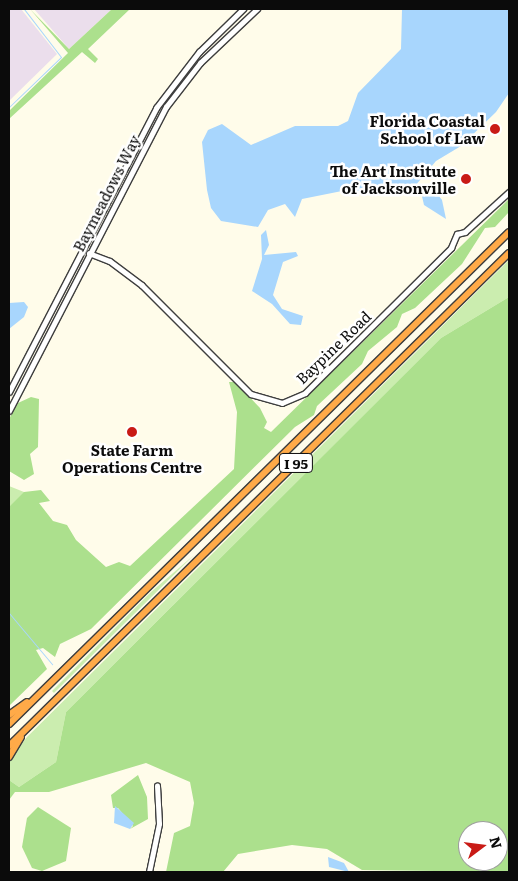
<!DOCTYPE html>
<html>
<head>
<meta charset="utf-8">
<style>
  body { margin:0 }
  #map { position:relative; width:518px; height:881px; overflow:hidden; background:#fffcea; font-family:Literata,serif }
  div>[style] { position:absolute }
  .industrial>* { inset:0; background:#ebdeec }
  .green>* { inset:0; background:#cbedaf }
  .forest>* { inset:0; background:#ace08d }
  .water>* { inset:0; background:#a8d6fd }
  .stream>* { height:1px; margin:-0.5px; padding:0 0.5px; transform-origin:0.5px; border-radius:0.5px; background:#a8d6fd }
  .roads { filter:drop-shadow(1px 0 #3e3e3e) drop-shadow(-1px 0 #3e3e3e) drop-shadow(0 1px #3e3e3e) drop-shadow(0 -1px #3e3e3e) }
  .minor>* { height:4.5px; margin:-2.25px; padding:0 2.25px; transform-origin:2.25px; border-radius:2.25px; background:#fff }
  .highway>* { height:6px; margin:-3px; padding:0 3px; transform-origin:3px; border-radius:3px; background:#ffaa48 }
  .dots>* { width:14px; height:14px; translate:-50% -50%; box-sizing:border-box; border:2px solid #fff; border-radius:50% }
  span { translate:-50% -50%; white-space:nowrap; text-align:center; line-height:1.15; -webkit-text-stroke:5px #fff; paint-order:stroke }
  .shield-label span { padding:1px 4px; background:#fff; border:1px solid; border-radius:4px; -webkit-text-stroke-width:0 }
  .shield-label { font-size:14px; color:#0b0b0b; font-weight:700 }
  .poi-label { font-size:15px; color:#0b0b0b; font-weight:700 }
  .right { translate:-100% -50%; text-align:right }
  .street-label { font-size:15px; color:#0b0b0b }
  .frame { position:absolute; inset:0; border:10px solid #0b0b0b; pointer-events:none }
  .north { position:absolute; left:458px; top:821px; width:50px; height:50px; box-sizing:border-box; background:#fff; border:1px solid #9d9d9d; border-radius:50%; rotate:75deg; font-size:14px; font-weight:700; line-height:20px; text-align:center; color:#0b0b0b }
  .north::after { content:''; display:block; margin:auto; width:18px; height:22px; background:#c91b16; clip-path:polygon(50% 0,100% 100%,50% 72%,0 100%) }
</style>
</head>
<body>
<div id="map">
  <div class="industrial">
    <div style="clip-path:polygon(9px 9px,21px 9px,57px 54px,9px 101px)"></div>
    <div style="clip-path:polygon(34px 9px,112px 9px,69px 49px)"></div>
  </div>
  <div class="green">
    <div style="clip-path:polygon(509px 260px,509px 297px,441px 338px,66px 712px,56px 762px,19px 787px,9px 780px,9px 760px,27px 737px)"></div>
    <div style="clip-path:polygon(9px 486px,24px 492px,24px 497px,9px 507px)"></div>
    <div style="clip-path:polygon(194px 555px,54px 693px,52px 691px,151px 592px)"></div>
  </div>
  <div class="forest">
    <div style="clip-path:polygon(30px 9px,69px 49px,112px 9px,130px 9px,88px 49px,98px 59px,95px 63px,82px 52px,9px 119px,9px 111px,68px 53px)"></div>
    <div style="clip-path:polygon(509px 199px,509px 212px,495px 227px,485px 228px,462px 264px,415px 308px,402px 314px,397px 327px,368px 351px,362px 364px,317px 406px,314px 415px,295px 427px,91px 629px,60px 644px,55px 657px,43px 648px,36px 650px,47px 669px,9px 706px,9px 507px,24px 492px,41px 490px,50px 501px,39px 503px,53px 521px,67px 525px,76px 540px,106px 567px,119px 562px,130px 566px,234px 469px,237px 412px,229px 382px,235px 382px,260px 408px,267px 422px,264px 428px,271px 432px)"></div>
    <div style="clip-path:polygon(evenodd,509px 297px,509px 872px,362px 870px,327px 849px,292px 845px,238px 854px,223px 872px,166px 872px,174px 833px,190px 826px,194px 803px,190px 782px,146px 763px,49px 792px,15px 792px,9px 800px,9px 780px,19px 787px,56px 762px,66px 712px,441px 338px,509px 297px,468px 831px,498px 831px,498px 861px,468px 861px,468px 831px)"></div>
    <div style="clip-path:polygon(31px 397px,39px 399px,38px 447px,30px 454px,34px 474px,24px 480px,9px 471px,9px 419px,18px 403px)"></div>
    <div style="clip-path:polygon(138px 775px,147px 797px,148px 819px,130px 829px,133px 826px,118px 808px,113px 808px,111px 795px)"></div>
    <div style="clip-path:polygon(38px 807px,71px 828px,66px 861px,42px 871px,32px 868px,22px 847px,27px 818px)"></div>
  </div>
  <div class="water">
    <div style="clip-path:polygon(402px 9px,509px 9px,509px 93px,496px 112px,461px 146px,436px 161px,415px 186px,396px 196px,347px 190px,302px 199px,295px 217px,285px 204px,268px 210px,258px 227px,221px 221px,211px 208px,207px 190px,202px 142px,208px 130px,222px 124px,251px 145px,295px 126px,338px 126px,348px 121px,358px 93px,401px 49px)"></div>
    <div style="clip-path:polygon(432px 187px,442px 200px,446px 219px,424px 205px,421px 192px)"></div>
    <div style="clip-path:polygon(266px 230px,269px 245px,264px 255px,296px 252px,298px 256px,283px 262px,273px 295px,282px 309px,303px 316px,301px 325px,290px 324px,272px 304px,252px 291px,262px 259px,261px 235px)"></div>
    <div style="clip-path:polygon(24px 302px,28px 307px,24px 317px,9px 329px,9px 303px)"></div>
    <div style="clip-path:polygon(115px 806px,134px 823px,130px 829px,114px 823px)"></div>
    <div style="clip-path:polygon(328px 857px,344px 863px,349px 872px,329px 867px)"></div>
  </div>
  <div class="stream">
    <div style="left:9px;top:107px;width:72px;rotate:-43.9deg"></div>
    <div style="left:61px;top:57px;width:61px;rotate:-127.6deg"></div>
    <div style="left:9px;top:613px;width:67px;rotate:49.9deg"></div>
  </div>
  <div class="roads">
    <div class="minor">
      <div style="left:89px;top:253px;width:22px;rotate:21deg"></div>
      <div style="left:110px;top:261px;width:40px;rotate:37deg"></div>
      <div style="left:142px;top:285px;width:154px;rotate:45deg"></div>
      <div style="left:251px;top:394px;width:32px;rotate:16deg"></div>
      <div style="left:282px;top:403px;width:25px;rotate:-23deg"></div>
      <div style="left:305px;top:393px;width:206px;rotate:-44.8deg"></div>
      <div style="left:451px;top:248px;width:15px;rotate:-67deg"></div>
      <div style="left:457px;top:234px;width:8px;rotate:-14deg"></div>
      <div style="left:465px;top:232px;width:59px;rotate:-42.3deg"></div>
      <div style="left:9px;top:392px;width:320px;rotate:-62.6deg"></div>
      <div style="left:156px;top:108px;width:71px;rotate:-52.5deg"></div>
      <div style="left:199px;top:52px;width:62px;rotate:-44.3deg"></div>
      <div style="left:9px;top:411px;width:342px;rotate:-62.7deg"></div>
      <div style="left:166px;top:107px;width:56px;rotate:-52.3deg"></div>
      <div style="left:200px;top:63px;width:79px;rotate:-43.5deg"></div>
      <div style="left:149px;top:872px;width:49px;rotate:-78.2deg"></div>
      <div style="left:159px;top:824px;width:38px;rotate:-93deg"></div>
    </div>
    <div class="highway">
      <div style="left:9px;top:715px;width:22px;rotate:-36deg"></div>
      <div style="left:9px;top:724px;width:701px;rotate:-44.54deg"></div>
      <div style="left:9px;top:746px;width:702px;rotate:-44.6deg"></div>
      <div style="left:9px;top:757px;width:23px;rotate:-59deg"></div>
    </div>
  </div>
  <div class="dots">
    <div style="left:495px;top:129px;background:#c91b16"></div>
    <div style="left:466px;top:179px;background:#c91b16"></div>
    <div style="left:132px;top:432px;background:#c91b16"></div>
  </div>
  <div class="shield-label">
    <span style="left:296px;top:463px">I 95</span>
  </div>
  <div class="poi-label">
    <span class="right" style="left:485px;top:129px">Florida Coastal<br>School of Law</span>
    <span class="right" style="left:456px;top:179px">The Art Institute<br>of Jacksonville</span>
    <span style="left:132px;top:458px">State Farm<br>Operations Centre</span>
  </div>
  <div class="street-label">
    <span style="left:106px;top:193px;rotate:-63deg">Baymeadows Way</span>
    <span style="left:333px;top:347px;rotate:-44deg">Baypine Road</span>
  </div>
  <div class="frame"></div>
  <div class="north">N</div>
</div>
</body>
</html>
